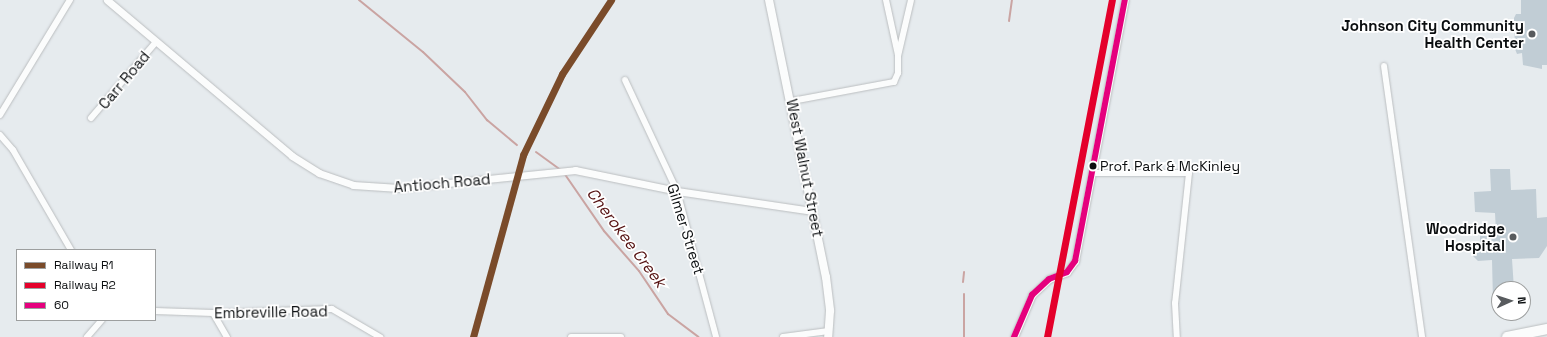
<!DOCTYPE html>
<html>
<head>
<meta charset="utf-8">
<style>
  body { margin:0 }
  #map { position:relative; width:1547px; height:337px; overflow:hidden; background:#e6ebee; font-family:"Space Grotesk",sans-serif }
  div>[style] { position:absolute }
  .stream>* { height:2px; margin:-1px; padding:0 1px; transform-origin:1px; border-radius:1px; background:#caa4a2 }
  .building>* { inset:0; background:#c1cdd5 }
  .roads { filter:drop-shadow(0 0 1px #bbbec0) drop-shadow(0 0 1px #bbbec0) }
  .minor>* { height:6px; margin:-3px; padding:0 3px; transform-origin:3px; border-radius:3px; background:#fbfcfc }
  .tertiary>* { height:7px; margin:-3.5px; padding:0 3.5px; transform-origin:3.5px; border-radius:3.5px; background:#fbfcfc }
  .secondary>* { height:8px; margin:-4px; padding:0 4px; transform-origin:4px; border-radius:4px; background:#fbfcfc }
  .trunk>* { height:10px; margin:-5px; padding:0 5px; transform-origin:5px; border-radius:5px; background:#fbfcfc }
  .bus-1>* { height:6px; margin:-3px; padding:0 3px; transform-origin:3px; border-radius:3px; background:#e5007d }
  .rail-1>* { height:7px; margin:-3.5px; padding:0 3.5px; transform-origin:3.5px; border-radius:3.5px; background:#7a4b2a }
  .rail-2>* { height:7px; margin:-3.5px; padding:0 3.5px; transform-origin:3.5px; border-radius:3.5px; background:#e4002b }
  .dots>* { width:11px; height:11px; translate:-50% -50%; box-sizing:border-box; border:2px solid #fff; border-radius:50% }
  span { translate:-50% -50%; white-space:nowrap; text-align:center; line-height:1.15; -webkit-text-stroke:3.5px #fff; paint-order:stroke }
  .bus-label { font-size:14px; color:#0b0e10 }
  .left { translate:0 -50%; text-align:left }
  .poi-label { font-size:15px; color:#0b0e10; font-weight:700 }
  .right { translate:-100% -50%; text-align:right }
  .street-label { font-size:15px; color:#0b0e10 }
  .water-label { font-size:16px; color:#541010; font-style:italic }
  .legend { position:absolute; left:16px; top:249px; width:140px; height:72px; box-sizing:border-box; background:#fff; border:1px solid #9d9f9f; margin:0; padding:5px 7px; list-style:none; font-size:12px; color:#0b0e10 }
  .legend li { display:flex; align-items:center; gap:8px; height:20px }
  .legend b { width:20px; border:1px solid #9d9f9f }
  .north { position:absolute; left:1491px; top:281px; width:40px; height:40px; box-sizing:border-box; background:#fff; border:1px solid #9d9f9f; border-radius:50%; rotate:87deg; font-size:11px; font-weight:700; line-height:16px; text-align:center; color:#0b0e10 }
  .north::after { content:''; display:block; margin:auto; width:14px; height:18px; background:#585b5e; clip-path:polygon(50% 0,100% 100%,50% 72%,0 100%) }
</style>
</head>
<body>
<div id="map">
  <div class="stream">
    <div style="left:359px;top:0;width:82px;rotate:39.1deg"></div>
    <div style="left:423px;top:52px;width:58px;rotate:43.6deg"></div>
    <div style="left:465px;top:92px;width:36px;rotate:52deg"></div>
    <div style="left:487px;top:120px;width:39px;rotate:40deg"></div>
    <div style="left:1009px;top:21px;width:21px;rotate:-82deg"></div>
    <div style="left:536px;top:152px;width:31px;rotate:36deg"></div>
    <div style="left:564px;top:173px;width:70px;rotate:55.4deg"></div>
    <div style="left:604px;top:231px;width:53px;rotate:48.8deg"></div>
    <div style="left:639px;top:271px;width:52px;rotate:56deg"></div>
    <div style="left:668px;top:314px;width:38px;rotate:37deg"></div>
    <div style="left:963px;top:282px;width:10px;rotate:-84deg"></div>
    <div style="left:964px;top:294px;width:43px;rotate:90deg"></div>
  </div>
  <div class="building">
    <div style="clip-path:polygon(1521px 0,1547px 0,1547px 65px,1542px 65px,1542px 69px,1523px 65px,1522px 53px,1517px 54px,1515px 49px,1514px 18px,1516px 14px,1521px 14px)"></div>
    <div style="clip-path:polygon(1490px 169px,1510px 169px,1511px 190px,1536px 189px,1537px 218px,1547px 217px,1547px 246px,1539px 258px,1512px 259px,1514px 289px,1499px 289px,1499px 301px,1493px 301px,1492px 260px,1478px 261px,1473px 256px,1472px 242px,1480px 242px,1480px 233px,1496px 232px,1495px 213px,1475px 212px,1474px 192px,1491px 191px)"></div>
  </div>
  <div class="roads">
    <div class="minor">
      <div style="left:886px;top:0;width:56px;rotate:77.7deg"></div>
      <div style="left:1384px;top:66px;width:274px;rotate:82deg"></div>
      <div style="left:625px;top:80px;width:123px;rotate:64.9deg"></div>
      <div style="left:677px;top:191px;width:151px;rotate:75deg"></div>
      <div style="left:792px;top:101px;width:104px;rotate:-10.6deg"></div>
      <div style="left:894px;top:82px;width:10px;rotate:-66deg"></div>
      <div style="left:898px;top:73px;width:17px;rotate:-90deg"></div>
      <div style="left:898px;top:56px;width:57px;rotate:-76.9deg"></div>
      <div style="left:0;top:115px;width:135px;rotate:-58.7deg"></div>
      <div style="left:91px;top:118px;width:100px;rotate:-49.5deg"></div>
      <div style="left:0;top:135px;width:20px;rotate:49deg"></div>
      <div style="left:13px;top:150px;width:116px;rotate:59.9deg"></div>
      <div style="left:1092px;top:173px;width:97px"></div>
      <div style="left:1189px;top:173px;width:131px;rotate:96.1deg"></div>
      <div style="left:1175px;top:303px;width:34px;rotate:87deg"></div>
      <div style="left:155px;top:311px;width:58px;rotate:2deg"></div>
      <div style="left:213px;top:313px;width:119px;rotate:-1.9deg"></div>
      <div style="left:332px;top:309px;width:56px;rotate:30.3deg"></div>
      <div style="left:213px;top:313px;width:28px;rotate:60deg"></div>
      <div style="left:87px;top:337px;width:23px;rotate:-49deg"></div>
      <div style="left:571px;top:337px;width:50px"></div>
      <div style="left:783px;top:337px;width:46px;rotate:-7.4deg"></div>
    </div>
    <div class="tertiary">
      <div style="left:107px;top:0;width:242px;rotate:40.1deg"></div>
      <div style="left:292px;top:156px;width:32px;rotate:32deg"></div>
      <div style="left:319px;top:173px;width:36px;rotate:19deg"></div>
      <div style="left:353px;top:185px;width:46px;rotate:3.7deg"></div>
      <div style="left:399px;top:188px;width:177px;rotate:-5.8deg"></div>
      <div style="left:575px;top:170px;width:104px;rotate:11.6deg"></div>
      <div style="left:677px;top:191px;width:136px;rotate:8.4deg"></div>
      <div style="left:1014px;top:337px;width:46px;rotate:-66.8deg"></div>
      <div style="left:1032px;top:295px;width:23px;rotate:-43deg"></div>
      <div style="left:1049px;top:279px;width:19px;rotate:-21deg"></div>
      <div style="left:1067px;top:272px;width:14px;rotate:-54deg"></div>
      <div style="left:1075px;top:261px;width:266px;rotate:-79.2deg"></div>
    </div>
    <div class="secondary">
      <div style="left:769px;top:0;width:283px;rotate:78.4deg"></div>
      <div style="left:826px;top:277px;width:34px;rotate:83deg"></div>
      <div style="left:830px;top:311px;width:26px;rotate:94deg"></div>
    </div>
    <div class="trunk">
      <div style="left:1507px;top:337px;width:41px;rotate:-11.3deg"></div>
    </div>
  </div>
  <div class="bus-1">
    <div style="left:1014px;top:337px;width:46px;rotate:-66.8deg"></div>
    <div style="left:1032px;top:295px;width:23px;rotate:-43deg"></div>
    <div style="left:1049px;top:279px;width:19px;rotate:-21deg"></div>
    <div style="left:1067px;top:272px;width:14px;rotate:-54deg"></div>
    <div style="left:1075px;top:261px;width:266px;rotate:-79.2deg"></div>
  </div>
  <div class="rail-1">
    <div style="left:473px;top:337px;width:189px;rotate:-74.6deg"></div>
    <div style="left:523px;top:155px;width:90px;rotate:-64.3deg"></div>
    <div style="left:562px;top:74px;width:89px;rotate:-56.5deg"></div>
  </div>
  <div class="rail-2">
    <div style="left:1047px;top:337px;width:343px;rotate:-79.1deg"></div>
  </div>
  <div class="dots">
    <div style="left:1532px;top:34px;background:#585b5e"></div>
    <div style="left:1093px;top:166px;background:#0b0e10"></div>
    <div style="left:1513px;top:237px;background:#585b5e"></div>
  </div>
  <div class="bus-label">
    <span class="left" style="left:1100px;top:166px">Prof. Park &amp; McKinley</span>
  </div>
  <div class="poi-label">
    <span class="right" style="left:1524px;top:34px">Johnson City Community<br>Health Center</span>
    <span class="right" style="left:1505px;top:237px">Woodridge<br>Hospital</span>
  </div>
  <div class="street-label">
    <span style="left:124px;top:80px;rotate:-50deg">Carr Road</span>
    <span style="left:805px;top:168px;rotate:79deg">West Walnut Street</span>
    <span style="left:442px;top:183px;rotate:-5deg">Antioch Road</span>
    <span style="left:686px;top:229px;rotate:73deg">Gilmer Street</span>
    <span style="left:271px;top:312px;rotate:-1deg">Embreville Road</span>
  </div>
  <div class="water-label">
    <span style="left:626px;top:238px;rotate:53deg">Cherokee Creek</span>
  </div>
  <ul class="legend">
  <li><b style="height:5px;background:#7a4b2a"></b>Railway R1</li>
  <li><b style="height:5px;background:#e4002b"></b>Railway R2</li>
  <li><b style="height:5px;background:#e5007d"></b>60</li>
  </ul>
  <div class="north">N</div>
</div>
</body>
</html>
